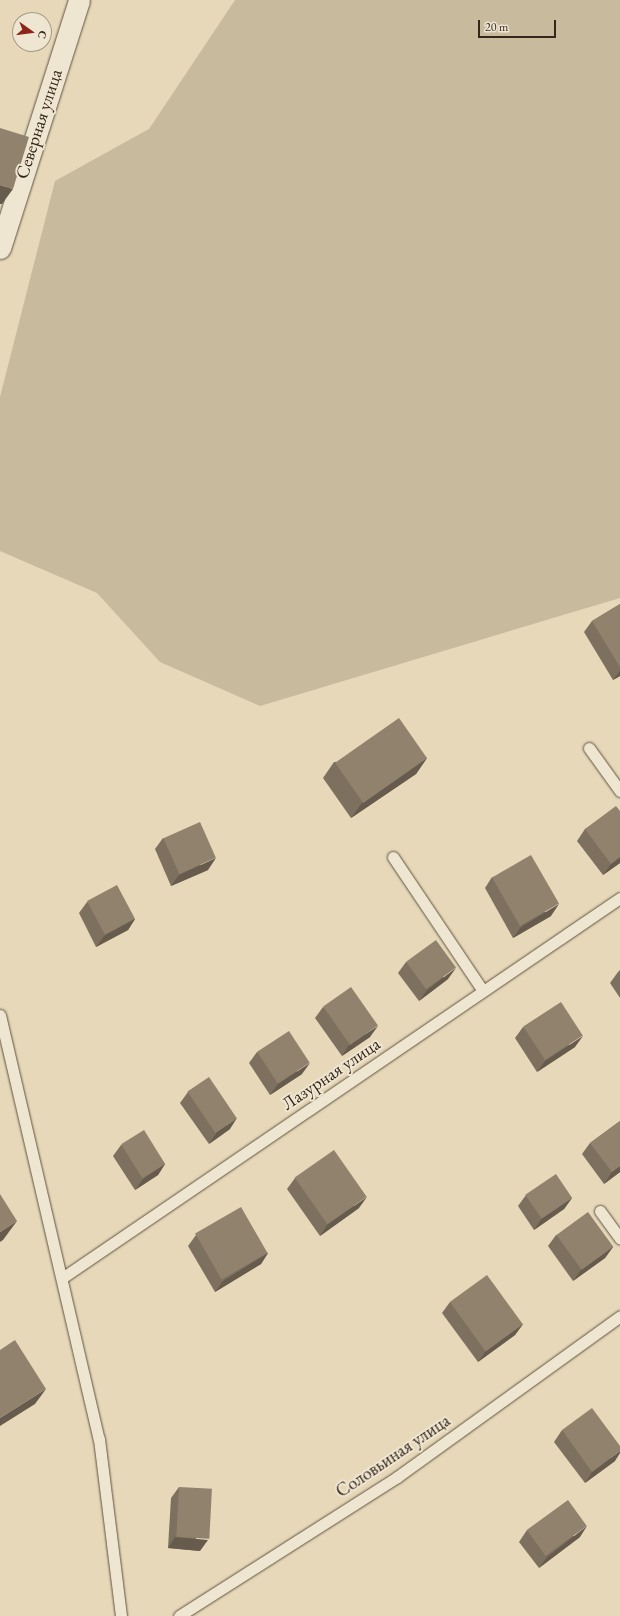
<!DOCTYPE html>
<html>
<head>
<meta charset="utf-8">
<style>
  body { margin:0 }
  #map { position:relative; width:620px; height:1616px; overflow:hidden; background:#e6d8b8; font-family:"EB Garamond",serif }
  div>[style] { position:absolute }
  .green>* { inset:0; background:#c8ba9d }
  .roads { filter:drop-shadow(0 0 1px #615242) drop-shadow(0 0 1px #615242) }
  .service>* { height:11px; margin:-5.5px; padding:0 5.5px; transform-origin:5.5px; border-radius:5.5px; background:#efe6d1 }
  .minor>* { height:21px; margin:-10.5px; padding:0 10.5px; transform-origin:10.5px; border-radius:10.5px; background:#efe6d1 }
  .wall>* { inset:0; background:#7d705e }
  .shaded-wall>* { inset:0; background:#665b4c }
  .building>* { inset:0; background:#91826d; transform-origin:0 0 }
  span { translate:-50% -50%; white-space:nowrap; text-align:center; line-height:1.15; -webkit-text-stroke:4px #efe6d1; paint-order:stroke }
  .street-label { font-size:18px; color:#35251b }
  .north { position:absolute; left:12px; top:12px; width:40px; height:40px; box-sizing:border-box; background:#efe6d1; border:1px solid #a59988; border-radius:50%; rotate:104deg; font-size:11px; font-weight:700; line-height:16px; text-align:center; color:#35251b }
  .north::after { content:''; display:block; margin:auto; width:14px; height:18px; background:#8f2418; clip-path:polygon(50% 0,100% 100%,50% 72%,0 100%) }
  .scale { position:absolute; left:478px; top:20px; width:78px; height:18px; box-sizing:border-box; border:2px solid #35251b; border-top:0; padding-left:5px; font-size:12px; line-height:14px; white-space:nowrap; color:#35251b; -webkit-text-stroke:3px #efe6d1; paint-order:stroke }
</style>
</head>
<body>
<div id="map">
  <div class="green">
    <div style="clip-path:polygon(235px 0,620px 0,620px 598px,260px 706px,160px 662px,97px 593px,0 551px,0 397px,55px 181px,149px 129px)"></div>
  </div>
  <div class="roads">
    <div class="service">
      <div style="left:589px;top:748px;width:53px;rotate:54.2deg"></div>
      <div style="left:393px;top:857px;width:161px;rotate:56.1deg"></div>
      <div style="left:0;top:1015px;width:435px;rotate:76.9deg"></div>
      <div style="left:99px;top:1439px;width:178px;rotate:82.9deg"></div>
      <div style="left:600px;top:1211px;width:34px;rotate:54deg"></div>
      <div style="left:62px;top:1278px;width:675px;rotate:-34.26deg"></div>
      <div style="left:179px;top:1616px;width:259px;rotate:-32.5deg"></div>
      <div style="left:397px;top:1477px;width:275px;rotate:-35.8deg"></div>
    </div>
    <div class="minor">
      <div style="left:0;top:248px;width:260px;rotate:-72.3deg"></div>
    </div>
  </div>
  <div class="wall">
    <div style="clip-path:polygon(620px 604px,620px 676px,613px 680px,584px 632px,592px 621px)"></div>
    <div style="clip-path:polygon(427px 758px,416px 774px,351px 818px,323px 778px,334px 762px)"></div>
    <div style="clip-path:polygon(620px 811px,620px 863px,603px 875px,577px 841px,585px 829px)"></div>
    <div style="clip-path:polygon(163px 838px,208px 870px,171px 886px,155px 849px)"></div>
    <div style="clip-path:polygon(492px 877px,551px 916px,513px 938px,485px 888px)"></div>
    <div style="clip-path:polygon(87px 902px,135px 919px,128px 930px,96px 947px,79px 913px)"></div>
    <div style="clip-path:polygon(406px 962px,448px 979px,419px 1001px,398px 973px)"></div>
    <div style="clip-path:polygon(620px 970px,620px 998px,610px 983px,618px 972px)"></div>
    <div style="clip-path:polygon(323px 1007px,370px 1037px,342px 1056px,315px 1018px)"></div>
    <div style="clip-path:polygon(523px 1027px,575px 1047px,537px 1072px,515px 1038px)"></div>
    <div style="clip-path:polygon(257px 1052px,302px 1074px,270px 1095px,249px 1063px)"></div>
    <div style="clip-path:polygon(188px 1092px,230px 1129px,209px 1144px,180px 1103px)"></div>
    <div style="clip-path:polygon(620px 1121px,620px 1172px,604px 1184px,582px 1154px,590px 1143px)"></div>
    <div style="clip-path:polygon(121px 1145px,165px 1164px,158px 1175px,135px 1190px,113px 1156px)"></div>
    <div style="clip-path:polygon(295px 1178px,359px 1208px,320px 1236px,287px 1189px)"></div>
    <div style="clip-path:polygon(526px 1195px,572px 1198px,564px 1209px,534px 1230px,518px 1206px)"></div>
    <div style="clip-path:polygon(196px 1235px,268px 1253px,261px 1264px,215px 1292px,188px 1246px)"></div>
    <div style="clip-path:polygon(556px 1235px,613px 1247px,605px 1258px,573px 1281px,548px 1246px)"></div>
    <div style="clip-path:polygon(450px 1302px,523px 1324px,515px 1335px,478px 1362px,442px 1313px)"></div>
    <div style="clip-path:polygon(562px 1430px,615px 1461px,585px 1483px,554px 1442px)"></div>
    <div style="clip-path:polygon(179px 1487px,200px 1551px,168px 1548px,171px 1498px)"></div>
    <div style="clip-path:polygon(527px 1530px,580px 1537px,539px 1568px,519px 1542px)"></div>
  </div>
  <div class="shaded-wall">
    <div style="clip-path:polygon(0 185px,13px 189px,2px 204px,0 204px)"></div>
    <div style="clip-path:polygon(620px 671px,620px 676px,613px 680px)"></div>
    <div style="clip-path:polygon(427px 758px,416px 774px,351px 818px,362px 803px)"></div>
    <div style="clip-path:polygon(620px 857px,620px 863px,603px 875px,611px 864px)"></div>
    <div style="clip-path:polygon(216px 858px,208px 870px,171px 886px,179px 875px)"></div>
    <div style="clip-path:polygon(559px 904px,551px 916px,513px 938px,521px 927px)"></div>
    <div style="clip-path:polygon(135px 919px,128px 930px,96px 947px,104px 936px)"></div>
    <div style="clip-path:polygon(456px 968px,448px 979px,419px 1001px,427px 990px)"></div>
    <div style="clip-path:polygon(378px 1026px,370px 1037px,342px 1056px,349px 1045px)"></div>
    <div style="clip-path:polygon(583px 1036px,575px 1047px,537px 1072px,545px 1061px)"></div>
    <div style="clip-path:polygon(310px 1063px,302px 1074px,270px 1095px,278px 1084px)"></div>
    <div style="clip-path:polygon(237px 1118px,230px 1129px,209px 1144px,217px 1132px)"></div>
    <div style="clip-path:polygon(165px 1164px,158px 1175px,135px 1190px,143px 1179px)"></div>
    <div style="clip-path:polygon(620px 1166px,620px 1172px,604px 1184px,612px 1172px)"></div>
    <div style="clip-path:polygon(367px 1197px,359px 1208px,320px 1236px,328px 1224px)"></div>
    <div style="clip-path:polygon(572px 1198px,564px 1209px,534px 1230px,542px 1218px)"></div>
    <div style="clip-path:polygon(17px 1221px,3px 1240px,0 1242px,0 1232px)"></div>
    <div style="clip-path:polygon(613px 1247px,605px 1258px,573px 1281px,581px 1270px)"></div>
    <div style="clip-path:polygon(268px 1253px,261px 1264px,215px 1292px,223px 1281px)"></div>
    <div style="clip-path:polygon(523px 1324px,515px 1335px,478px 1362px,486px 1351px)"></div>
    <div style="clip-path:polygon(46px 1389px,35px 1404px,0 1426px,0 1418px)"></div>
    <div style="clip-path:polygon(620px 1451px,620px 1453px,615px 1461px,585px 1483px,592px 1472px)"></div>
    <div style="clip-path:polygon(587px 1526px,580px 1537px,539px 1568px,547px 1557px)"></div>
    <div style="clip-path:polygon(175px 1537px,208px 1540px,200px 1551px,168px 1548px)"></div>
  </div>
  <div class="building">
    <div style="clip-path:polygon(0 128px,29px 137px,13px 189px,0 185px)"></div>
    <div style="clip-path:polygon(620px 604px,620px 667px,592px 621px)"></div>
    <div style="left:399px;top:718px;width:49px;height:78px;rotate:55deg"></div>
    <div style="clip-path:polygon(616px 806px,620px 811px,620px 857px,611px 864px,585px 829px)"></div>
    <div style="left:200px;top:822px;width:39px;height:40px;rotate:66deg"></div>
    <div style="left:531px;top:855px;width:56px;height:45px;rotate:60deg"></div>
    <div style="left:117px;top:885px;width:38px;height:34px;rotate:62deg"></div>
    <div style="left:436px;top:940px;width:34px;height:37px;rotate:54deg"></div>
    <div style="left:351px;top:987px;width:47px;height:34px;rotate:55deg"></div>
    <div style="left:561px;top:1002px;width:40px;height:45px;rotate:57deg"></div>
    <div style="left:289px;top:1031px;width:38px;height:38px;rotate:57deg"></div>
    <div style="left:209px;top:1077px;width:50px;height:26px;rotate:56deg"></div>
    <div style="clip-path:polygon(620px 1121px,620px 1166px,612px 1172px,590px 1143px)"></div>
    <div style="left:144px;top:1130px;width:40px;height:27px;rotate:58deg"></div>
    <div style="left:334px;top:1150px;width:57px;height:48px;rotate:55deg"></div>
    <div style="left:556px;top:1174px;width:29px;height:37px;rotate:56deg"></div>
    <div style="clip-path:polygon(0 1194px,17px 1221px,0 1232px)"></div>
    <div style="left:241px;top:1207px;width:53px;height:53px;rotate:60deg"></div>
    <div style="left:588px;top:1212px;width:43px;height:39px;rotate:54deg"></div>
    <div style="left:487px;top:1275px;width:61px;height:46px;rotate:54deg"></div>
    <div style="clip-path:polygon(15px 1340px,46px 1389px,0 1418px,0 1350px)"></div>
    <div style="clip-path:polygon(592px 1408px,620px 1446px,620px 1451px,592px 1472px,562px 1430px)"></div>
    <div style="left:179px;top:1487px;width:33px;height:50px;rotate:3deg"></div>
    <div style="left:568px;top:1500px;width:32px;height:51px;rotate:54deg"></div>
  </div>
  <div class="street-label">
    <span style="left:39px;top:124px;rotate:-72deg">Северная улица</span>
    <span style="left:331px;top:1074px;rotate:-34deg">Лазурная улица</span>
    <span style="left:393px;top:1456px;rotate:-34deg">Соловьиная улица</span>
  </div>
  <div class="north">С</div>
  <div class="scale">20 m</div>
</div>
</body>
</html>
